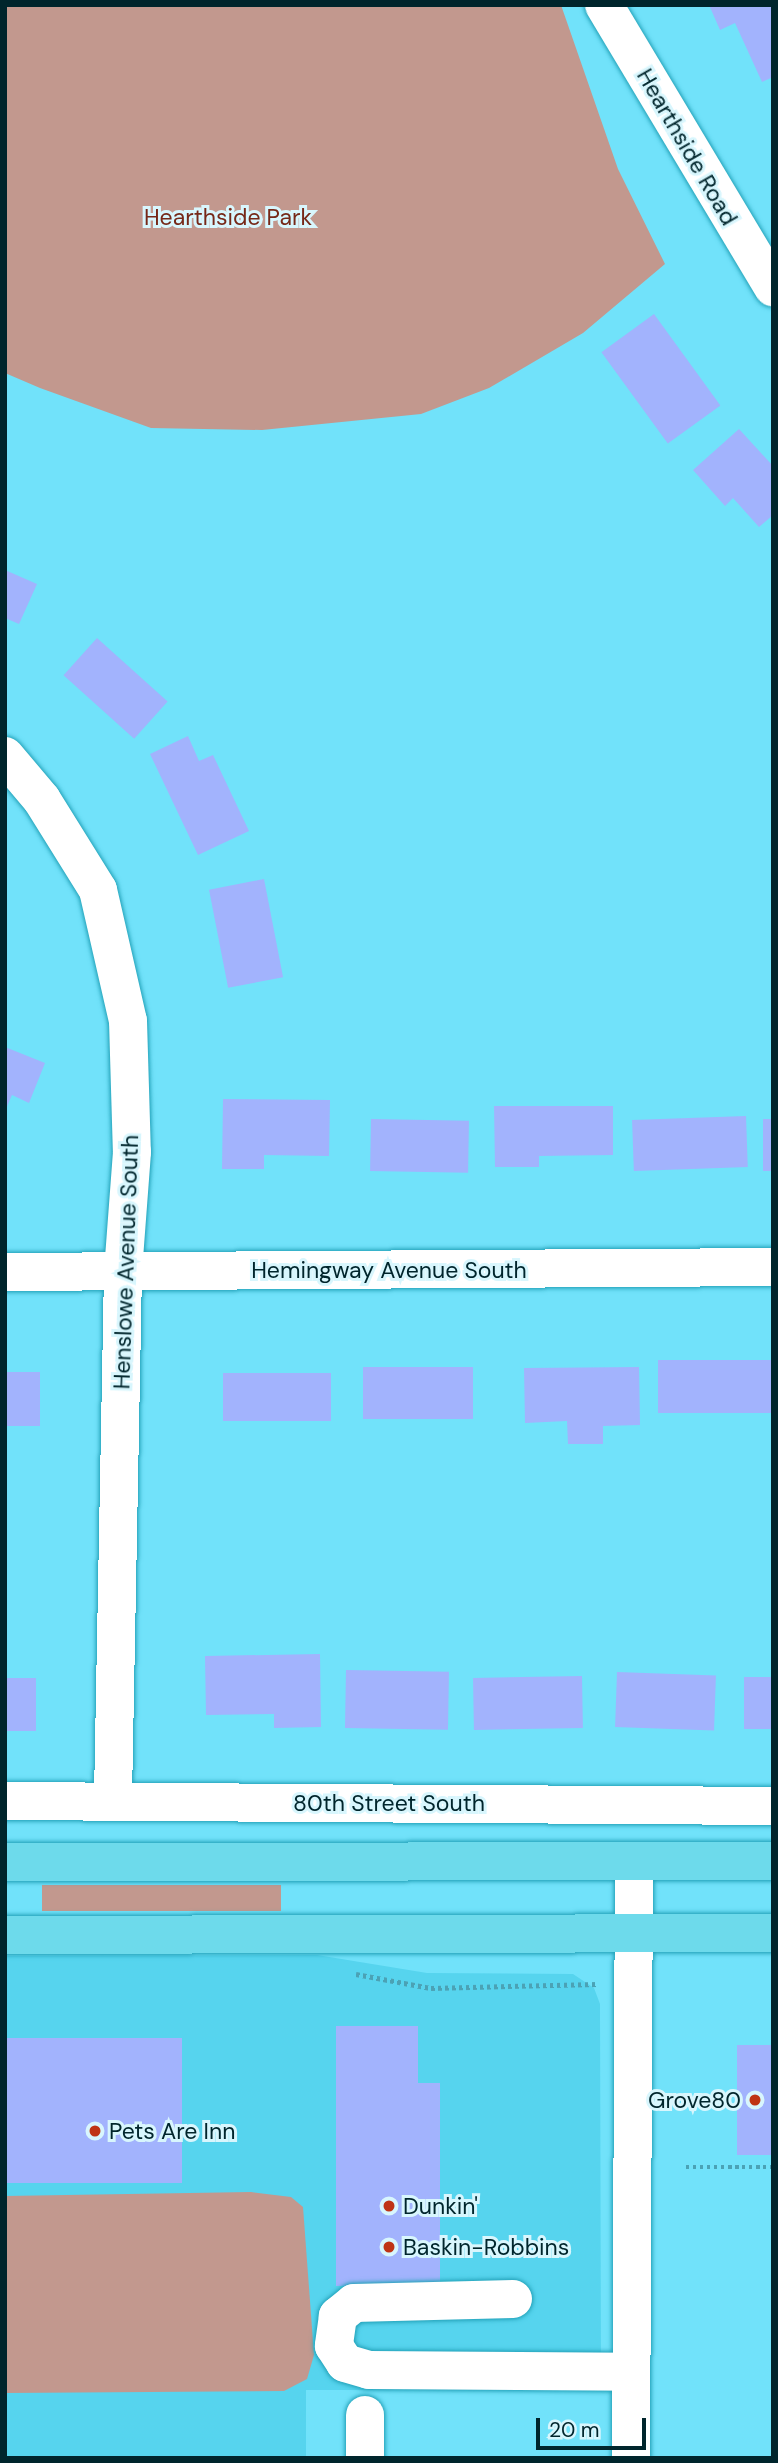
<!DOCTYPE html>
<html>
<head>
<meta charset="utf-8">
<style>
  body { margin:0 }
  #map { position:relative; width:778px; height:2463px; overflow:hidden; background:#71e2fa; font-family:"DM Sans",sans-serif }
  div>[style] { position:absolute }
  .built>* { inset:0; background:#56d4ee }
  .green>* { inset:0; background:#c2988e; transform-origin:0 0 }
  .building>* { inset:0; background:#a2b3fd; transform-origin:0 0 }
  .path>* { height:4.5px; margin-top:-2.25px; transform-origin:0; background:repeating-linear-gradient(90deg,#4ba2b5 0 3.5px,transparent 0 7px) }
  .roads { filter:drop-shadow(0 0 2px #23a2b9) drop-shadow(0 0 2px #23a2b9) }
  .minor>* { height:38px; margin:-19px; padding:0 19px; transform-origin:19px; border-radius:19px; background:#fff }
  .major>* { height:38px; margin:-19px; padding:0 19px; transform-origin:19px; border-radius:19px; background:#6ddaeb }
  .dots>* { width:19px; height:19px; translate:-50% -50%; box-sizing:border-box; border:4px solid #d8f6fd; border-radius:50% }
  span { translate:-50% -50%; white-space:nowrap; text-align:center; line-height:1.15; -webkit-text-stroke:6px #d8f6fd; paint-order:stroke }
  .street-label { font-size:23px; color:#00252c }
  .park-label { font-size:23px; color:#762818 }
  .poi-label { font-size:23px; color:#00252c }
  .right { translate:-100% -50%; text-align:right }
  .left { translate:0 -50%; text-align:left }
  .frame { position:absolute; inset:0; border:7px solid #00252c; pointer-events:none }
  .scale { position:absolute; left:536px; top:2418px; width:110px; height:32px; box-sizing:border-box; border:4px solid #00252c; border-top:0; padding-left:9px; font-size:21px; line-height:24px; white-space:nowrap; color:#00252c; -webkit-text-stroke:5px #d8f6fd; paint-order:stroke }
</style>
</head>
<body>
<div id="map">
  <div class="built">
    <div style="clip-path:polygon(317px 1955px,427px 1973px,573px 1974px,594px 1988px,600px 2004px,601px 2390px,306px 2390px,306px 2458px,5px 2458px,5px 1956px)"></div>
  </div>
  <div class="green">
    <div style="clip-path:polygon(5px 5px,561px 5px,618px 169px,665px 264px,583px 333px,489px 388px,421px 414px,262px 430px,151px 428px,40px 388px,5px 373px)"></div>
    <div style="left:281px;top:1885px;width:26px;height:239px;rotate:90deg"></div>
    <div style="clip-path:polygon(251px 2192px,291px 2197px,303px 2207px,314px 2355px,307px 2379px,284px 2391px,5px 2393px,5px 2196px)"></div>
  </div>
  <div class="building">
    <div style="clip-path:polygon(709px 5px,773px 5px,773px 77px,762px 82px,735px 23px,720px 30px)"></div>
    <div style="left:654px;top:314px;width:113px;height:65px;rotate:54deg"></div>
    <div style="clip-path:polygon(739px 429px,773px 466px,773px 515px,759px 527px,733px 498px,725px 506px,693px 470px)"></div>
    <div style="clip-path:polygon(5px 570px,37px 584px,19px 624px,5px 618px)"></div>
    <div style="left:97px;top:638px;width:95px;height:50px;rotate:42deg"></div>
    <div style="clip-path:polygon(188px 736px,199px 761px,213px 755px,249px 831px,198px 855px,150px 754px)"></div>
    <div style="left:264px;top:879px;width:100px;height:56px;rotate:79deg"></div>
    <div style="clip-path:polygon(5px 1047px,45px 1063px,29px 1103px,12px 1095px,5px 1111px)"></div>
    <div style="clip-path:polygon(223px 1099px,330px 1100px,329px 1156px,264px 1155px,264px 1169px,222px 1169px)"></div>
    <div style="clip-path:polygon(494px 1106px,613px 1106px,613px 1155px,539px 1156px,539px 1167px,495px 1167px)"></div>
    <div style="left:746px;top:1116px;width:51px;height:114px;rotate:88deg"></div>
    <div style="left:371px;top:1119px;width:98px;height:52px;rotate:1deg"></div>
    <div style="left:763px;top:1119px;width:10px;height:52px"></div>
    <div style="left:773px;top:1360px;width:53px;height:115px;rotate:90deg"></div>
    <div style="left:473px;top:1367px;width:52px;height:110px;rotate:90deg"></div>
    <div style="clip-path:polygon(639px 1367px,640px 1425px,603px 1426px,603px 1444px,568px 1444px,567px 1421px,525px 1423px,524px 1368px)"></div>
    <div style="left:5px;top:1372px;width:35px;height:54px"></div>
    <div style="left:223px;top:1373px;width:108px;height:48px"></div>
    <div style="clip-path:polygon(320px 1654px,321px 1727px,274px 1728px,274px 1714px,206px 1715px,205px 1656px)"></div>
    <div style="left:346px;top:1670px;width:103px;height:58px;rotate:1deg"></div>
    <div style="left:617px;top:1672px;width:99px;height:55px;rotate:2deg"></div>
    <div style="left:582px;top:1676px;width:52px;height:109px;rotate:89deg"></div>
    <div style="left:744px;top:1677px;width:29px;height:52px"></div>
    <div style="left:5px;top:1678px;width:31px;height:53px"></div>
    <div style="clip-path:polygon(336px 2026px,418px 2026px,418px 2083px,440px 2083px,440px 2285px,336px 2286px)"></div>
    <div style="left:182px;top:2038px;width:145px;height:177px;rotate:90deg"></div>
    <div style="left:737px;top:2045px;width:36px;height:110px"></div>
  </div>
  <div class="path">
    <div style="left:356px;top:1974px;width:76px;rotate:10.6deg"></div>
    <div style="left:431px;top:1988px;width:167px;rotate:-1.4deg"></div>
    <div style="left:686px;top:2167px;width:87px"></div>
  </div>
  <div class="roads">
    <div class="minor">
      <div style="left:604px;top:5px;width:329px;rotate:59.1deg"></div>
      <div style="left:5px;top:756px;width:57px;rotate:49.9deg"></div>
      <div style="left:42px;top:800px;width:106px;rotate:58.1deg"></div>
      <div style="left:98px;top:890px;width:134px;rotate:77.1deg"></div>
      <div style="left:128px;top:1021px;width:131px;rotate:88.3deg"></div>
      <div style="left:132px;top:1152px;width:120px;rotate:94.3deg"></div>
      <div style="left:123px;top:1272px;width:528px;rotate:91.09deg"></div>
      <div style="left:5px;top:1272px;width:768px;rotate:-0.37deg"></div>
      <div style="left:5px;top:1801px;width:768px;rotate:0.37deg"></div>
      <div style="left:513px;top:2299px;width:159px;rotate:178.6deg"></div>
      <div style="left:354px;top:2303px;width:21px;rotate:141deg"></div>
      <div style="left:338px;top:2316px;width:30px;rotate:98deg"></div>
      <div style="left:334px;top:2346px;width:20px;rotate:57deg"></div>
      <div style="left:345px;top:2363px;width:25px;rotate:16deg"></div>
      <div style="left:369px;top:2370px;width:262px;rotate:0.4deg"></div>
      <div style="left:365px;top:2415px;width:43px;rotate:90deg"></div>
      <div style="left:631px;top:2458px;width:596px;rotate:-89.71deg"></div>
    </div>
    <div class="major">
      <div style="left:5px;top:1862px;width:768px;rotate:-0.07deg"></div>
      <div style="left:5px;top:1935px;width:768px;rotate:-0.15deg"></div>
    </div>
  </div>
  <div class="dots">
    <div style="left:755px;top:2100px;background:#bf3415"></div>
    <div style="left:95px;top:2131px;background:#bf3415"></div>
    <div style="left:389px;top:2206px;background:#bf3415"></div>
    <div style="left:389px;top:2247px;background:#bf3415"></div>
  </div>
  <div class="street-label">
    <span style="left:687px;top:147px;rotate:60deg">Hearthside Road</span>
    <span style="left:126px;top:1262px;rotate:-88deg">Henslowe Avenue South</span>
    <span style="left:389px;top:1270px">Hemingway Avenue South</span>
    <span style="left:389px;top:1803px">80th Street South</span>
  </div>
  <div class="park-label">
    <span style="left:228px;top:217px">Hearthside Park</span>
  </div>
  <div class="poi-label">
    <span class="right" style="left:741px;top:2100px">Grove80</span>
    <span class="left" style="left:109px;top:2131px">Pets Are Inn</span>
    <span class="left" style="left:403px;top:2206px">Dunkin'</span>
    <span class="left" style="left:403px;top:2247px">Baskin-Robbins</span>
  </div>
  <div class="frame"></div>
  <div class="scale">20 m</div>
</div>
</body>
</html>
